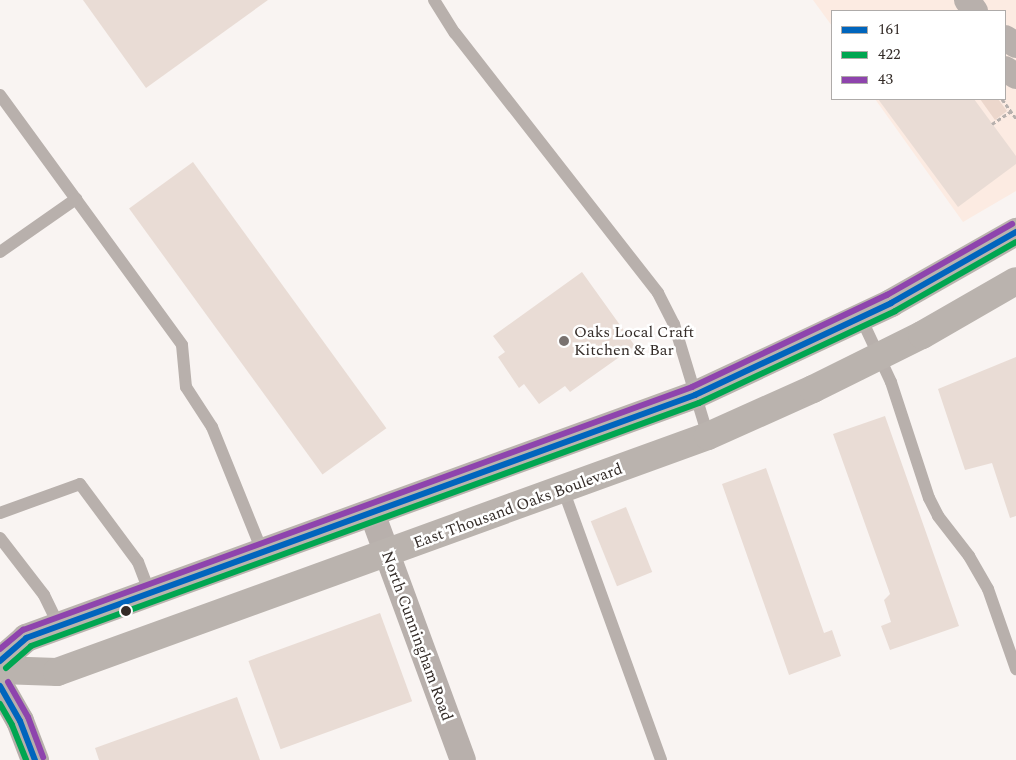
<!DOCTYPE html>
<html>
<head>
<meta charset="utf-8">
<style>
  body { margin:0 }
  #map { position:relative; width:1016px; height:760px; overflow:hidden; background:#f9f4f2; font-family:Spectral,serif }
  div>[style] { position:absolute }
  .built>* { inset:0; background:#fcebe2 }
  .green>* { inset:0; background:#ecd7cc }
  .building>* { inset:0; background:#e9dcd5; transform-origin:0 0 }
  .path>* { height:3px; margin-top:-1.5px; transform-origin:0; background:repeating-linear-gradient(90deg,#b6b0ad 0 4px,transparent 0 6.5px) }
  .lane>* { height:12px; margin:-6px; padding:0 6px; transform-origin:6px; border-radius:6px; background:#b8b0ac }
  .street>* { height:26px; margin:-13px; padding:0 13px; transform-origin:13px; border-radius:13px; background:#b8b0ac }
  .secondary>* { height:28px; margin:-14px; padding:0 14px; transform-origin:14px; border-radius:14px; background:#b7afab }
  .primary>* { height:28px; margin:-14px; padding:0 14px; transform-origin:14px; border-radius:14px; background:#bab3ae }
  .bus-1>* { height:6px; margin:-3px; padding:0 3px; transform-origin:3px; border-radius:3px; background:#0065bd }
  .bus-2>* { height:6px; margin:-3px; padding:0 3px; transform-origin:3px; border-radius:3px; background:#00a651 }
  .bus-3>* { height:6px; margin:-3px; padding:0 3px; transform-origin:3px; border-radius:3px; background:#8e44ad }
  .dots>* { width:14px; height:14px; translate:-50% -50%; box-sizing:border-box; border:2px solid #fff; border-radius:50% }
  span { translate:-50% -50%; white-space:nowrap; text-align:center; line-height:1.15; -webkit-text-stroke:5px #fff; paint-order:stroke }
  .poi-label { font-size:16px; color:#342c28 }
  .left { translate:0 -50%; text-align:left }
  .street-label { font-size:16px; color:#342c28 }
  .legend { position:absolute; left:831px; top:10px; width:175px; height:90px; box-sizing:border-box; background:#fff; border:1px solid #aeaba9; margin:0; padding:6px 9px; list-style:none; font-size:15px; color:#342c28 }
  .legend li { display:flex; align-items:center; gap:10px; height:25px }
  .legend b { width:25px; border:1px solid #aeaba9 }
</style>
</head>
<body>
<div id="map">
  <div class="built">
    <div style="clip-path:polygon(813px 0,1016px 0,1016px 191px,963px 222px,875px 99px,1005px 99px,1005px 11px,832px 11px,832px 26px)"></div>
  </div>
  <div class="green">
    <div style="clip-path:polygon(980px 99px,998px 99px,1007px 111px,995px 120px)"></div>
  </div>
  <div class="building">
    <div style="clip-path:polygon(83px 0,268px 0,146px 88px)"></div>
    <div style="clip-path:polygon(878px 99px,974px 99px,1016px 156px,1016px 164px,958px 207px)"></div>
    <div style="left:193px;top:162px;width:329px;height:79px;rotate:54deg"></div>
    <div style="clip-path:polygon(582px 272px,635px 346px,570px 392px,565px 386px,539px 404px,524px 384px,519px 388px,498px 357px,505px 352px,493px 336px)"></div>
    <div style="clip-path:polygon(1016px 357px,1016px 516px,1010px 518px,992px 463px,965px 470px,938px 389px)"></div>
    <div style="clip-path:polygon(885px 416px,959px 626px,890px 650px,881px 626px,891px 622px,884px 600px,890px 594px,833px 434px)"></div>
    <div style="clip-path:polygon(766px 468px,824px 633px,832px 630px,841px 656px,789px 675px,722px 484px)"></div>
    <div style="left:626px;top:507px;width:70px;height:38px;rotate:68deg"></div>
    <div style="left:380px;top:613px;width:94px;height:140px;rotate:70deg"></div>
    <div style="clip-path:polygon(237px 697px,260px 760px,99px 760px,95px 748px)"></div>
  </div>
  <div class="path">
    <div style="left:1002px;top:99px;width:24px;rotate:54deg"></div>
    <div style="left:992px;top:124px;width:23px;rotate:-34deg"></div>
  </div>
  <div class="lane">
    <div style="left:434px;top:0;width:39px;rotate:58deg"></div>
    <div style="left:455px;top:33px;width:330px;rotate:52deg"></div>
    <div style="left:658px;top:293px;width:35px;rotate:63deg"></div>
    <div style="left:674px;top:324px;width:117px;rotate:73.1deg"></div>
    <div style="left:0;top:95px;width:309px;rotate:53.9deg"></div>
    <div style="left:182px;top:345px;width:42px;rotate:84.6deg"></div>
    <div style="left:186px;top:387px;width:48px;rotate:57deg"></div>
    <div style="left:212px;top:427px;width:136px;rotate:68deg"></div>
    <div style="left:0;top:252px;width:93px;rotate:-34.9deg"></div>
    <div style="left:861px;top:318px;width:71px;rotate:64.9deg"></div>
    <div style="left:891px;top:382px;width:122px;rotate:71.9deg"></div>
    <div style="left:929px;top:498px;width:20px;rotate:63deg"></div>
    <div style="left:938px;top:516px;width:51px;rotate:52.2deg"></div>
    <div style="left:969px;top:556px;width:38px;rotate:60deg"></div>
    <div style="left:988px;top:589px;width:85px;rotate:70.7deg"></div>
    <div style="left:563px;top:489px;width:288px;rotate:70.1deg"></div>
    <div style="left:0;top:513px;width:85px;rotate:-19.9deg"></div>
    <div style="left:80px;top:484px;width:97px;rotate:53.4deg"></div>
    <div style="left:138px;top:562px;width:33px;rotate:69deg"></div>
    <div style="left:0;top:538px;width:72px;rotate:52.3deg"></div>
    <div style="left:44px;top:595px;width:34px;rotate:64deg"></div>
  </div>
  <div class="street">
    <div style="left:967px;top:0;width:14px;rotate:54deg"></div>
    <div style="left:1005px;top:38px;width:13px;rotate:32deg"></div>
    <div style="left:1005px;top:69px;width:13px;rotate:32deg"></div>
    <div style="left:372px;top:513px;width:263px;rotate:69.8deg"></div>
  </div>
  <div class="secondary">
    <div style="left:0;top:686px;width:40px;rotate:60.3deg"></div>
    <div style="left:20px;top:721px;width:42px;rotate:69deg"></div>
  </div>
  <div class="primary">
    <div style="left:0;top:661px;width:35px;rotate:-41deg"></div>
    <div style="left:26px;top:638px;width:712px;rotate:-19.96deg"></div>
    <div style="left:695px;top:395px;width:217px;rotate:-25.1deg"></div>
    <div style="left:891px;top:303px;width:144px;rotate:-29.6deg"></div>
    <div style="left:0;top:670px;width:57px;rotate:2deg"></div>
    <div style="left:57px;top:672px;width:692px;rotate:-19.93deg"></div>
    <div style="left:708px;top:436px;width:115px;rotate:-24.1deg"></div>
    <div style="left:813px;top:389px;width:122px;rotate:-26.4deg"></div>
    <div style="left:922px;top:335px;width:108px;rotate:-29.9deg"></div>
  </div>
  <div class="bus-1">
    <div style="left:0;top:661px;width:35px;rotate:-41deg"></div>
    <div style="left:26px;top:638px;width:712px;rotate:-19.96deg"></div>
    <div style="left:695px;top:395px;width:217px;rotate:-25.1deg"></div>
    <div style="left:891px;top:303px;width:144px;rotate:-29.6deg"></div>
    <div style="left:0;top:686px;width:40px;rotate:60.3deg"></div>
    <div style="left:20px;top:721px;width:42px;rotate:69deg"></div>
  </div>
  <div class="bus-2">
    <div style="left:6px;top:668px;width:33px;rotate:-41deg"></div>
    <div style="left:31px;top:646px;width:711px;rotate:-19.99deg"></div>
    <div style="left:699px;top:403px;width:217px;rotate:-25.1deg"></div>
    <div style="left:895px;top:311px;width:139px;rotate:-29.7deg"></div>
    <div style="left:0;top:704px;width:24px;rotate:60deg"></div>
    <div style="left:12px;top:725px;width:38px;rotate:68deg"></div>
  </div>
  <div class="bus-3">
    <div style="left:0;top:649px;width:30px;rotate:-40deg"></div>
    <div style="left:23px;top:630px;width:712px;rotate:-19.96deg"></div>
    <div style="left:692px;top:387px;width:216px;rotate:-25.3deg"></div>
    <div style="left:887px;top:295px;width:144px;rotate:-29.6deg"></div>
    <div style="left:8px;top:682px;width:40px;rotate:60.3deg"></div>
    <div style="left:28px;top:717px;width:43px;rotate:69.4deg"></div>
  </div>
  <div class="dots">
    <div style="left:564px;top:341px;background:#79726f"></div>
    <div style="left:126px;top:611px;background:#342c28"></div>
  </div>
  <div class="poi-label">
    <span class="left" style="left:574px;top:341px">Oaks Local Craft<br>Kitchen &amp; Bar</span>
  </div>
  <div class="street-label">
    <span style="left:518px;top:506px;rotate:-20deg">East Thousand Oaks Boulevard</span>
    <span style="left:417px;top:636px;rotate:70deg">North Cunningham Road</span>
  </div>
  <ul class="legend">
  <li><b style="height:6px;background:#0065bd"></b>161</li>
  <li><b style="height:6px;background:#00a651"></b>422</li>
  <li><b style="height:6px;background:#8e44ad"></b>43</li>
  </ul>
</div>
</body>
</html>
